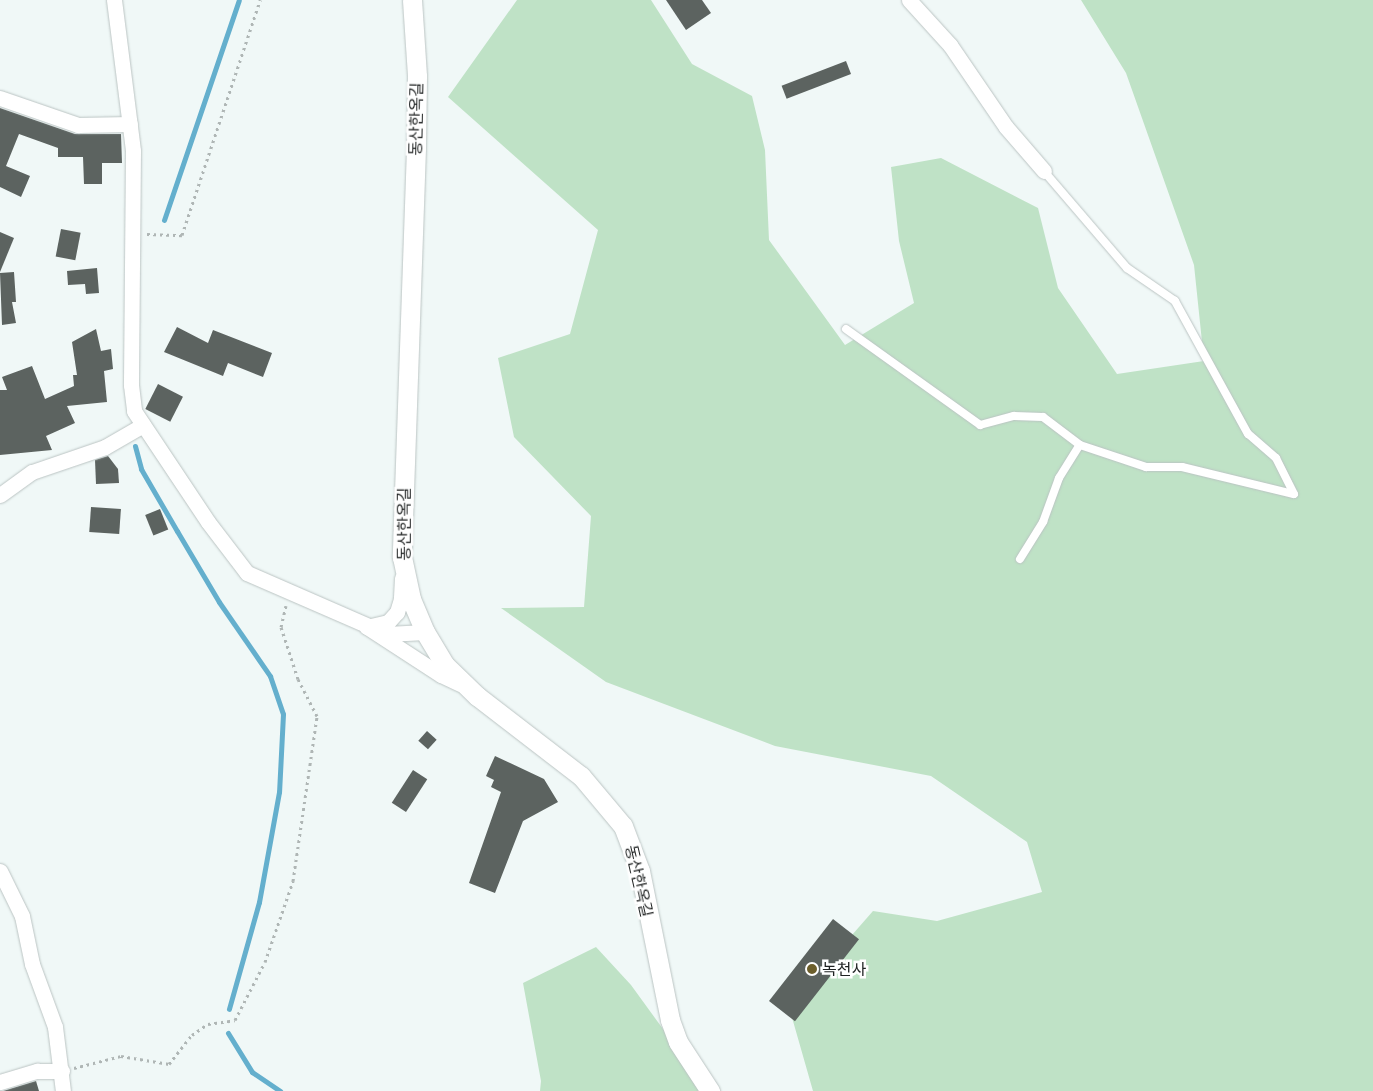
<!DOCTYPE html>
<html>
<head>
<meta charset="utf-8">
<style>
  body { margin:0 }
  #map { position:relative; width:1373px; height:1091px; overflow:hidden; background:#f0f8f7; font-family:Inter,"Noto Sans KR",sans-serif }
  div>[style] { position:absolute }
  .green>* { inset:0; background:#bfe2c6 }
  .stream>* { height:5px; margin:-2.5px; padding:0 2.5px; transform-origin:2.5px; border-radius:2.5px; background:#64afcd }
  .building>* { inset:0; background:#5c6360; transform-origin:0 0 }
  .path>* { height:3px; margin-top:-1.5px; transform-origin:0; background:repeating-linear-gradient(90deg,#afb6b5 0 2.5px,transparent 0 6.5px) }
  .roads { filter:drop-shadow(0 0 1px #bbc4c3) drop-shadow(0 0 1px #bbc4c3) }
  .service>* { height:8px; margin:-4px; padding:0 4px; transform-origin:4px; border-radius:4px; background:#fff }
  .minor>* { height:15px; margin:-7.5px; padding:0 7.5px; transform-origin:7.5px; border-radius:7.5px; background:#fff }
  .tertiary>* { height:19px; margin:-9.5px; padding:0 9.5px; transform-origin:9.5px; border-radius:9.5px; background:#fff }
  .dots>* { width:14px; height:14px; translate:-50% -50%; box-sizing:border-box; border:2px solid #fff; border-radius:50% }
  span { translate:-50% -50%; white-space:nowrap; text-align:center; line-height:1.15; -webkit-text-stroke:5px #fff; paint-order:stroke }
  .street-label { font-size:16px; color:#1f2222 }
  .poi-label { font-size:16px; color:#1f2222 }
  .left { translate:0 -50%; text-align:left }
</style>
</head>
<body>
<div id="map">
  <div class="green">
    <div style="clip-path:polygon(517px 0,651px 0,692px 64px,752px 96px,765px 150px,769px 240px,845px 345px,914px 303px,899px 241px,891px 167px,941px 158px,1038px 208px,1058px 288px,1117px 374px,1204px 361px,1194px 265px,1126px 73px,1081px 0,1373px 0,1373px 1091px,813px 1091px,789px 1007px,873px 911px,937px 921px,1042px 892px,1027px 842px,931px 776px,775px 746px,606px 682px,501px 608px,584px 607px,591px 516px,514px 437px,498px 358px,570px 334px,598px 230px,448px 97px)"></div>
    <div style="clip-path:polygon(596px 947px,631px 985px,708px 1091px,540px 1091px,541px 1081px,523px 983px)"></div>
  </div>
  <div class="stream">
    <div style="left:164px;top:220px;width:232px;rotate:-71.2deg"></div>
    <div style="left:135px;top:446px;width:24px;rotate:75deg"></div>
    <div style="left:141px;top:469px;width:72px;rotate:59.9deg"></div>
    <div style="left:177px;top:531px;width:82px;rotate:59.4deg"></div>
    <div style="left:219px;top:602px;width:90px;rotate:55.4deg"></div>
    <div style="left:270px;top:676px;width:40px;rotate:71.1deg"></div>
    <div style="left:283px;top:714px;width:78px;rotate:92.9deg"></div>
    <div style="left:279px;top:792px;width:112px;rotate:100.3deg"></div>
    <div style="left:259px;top:902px;width:111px;rotate:105.7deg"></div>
    <div style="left:228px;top:1033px;width:46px;rotate:58.4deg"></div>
    <div style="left:252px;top:1072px;width:34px;rotate:34deg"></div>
  </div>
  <div class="building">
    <div style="clip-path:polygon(666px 0,702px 0,711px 13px,686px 30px)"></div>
    <div style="left:846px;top:61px;width:14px;height:69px;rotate:69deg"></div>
    <div style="clip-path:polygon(0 108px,75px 134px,121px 134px,122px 163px,102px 163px,102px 184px,84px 184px,83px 157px,58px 157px,58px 148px,19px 134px,6px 166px,30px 176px,21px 197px,0 187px)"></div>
    <div style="left:61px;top:229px;width:20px;height:28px;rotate:11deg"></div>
    <div style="clip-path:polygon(0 232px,14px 238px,0 272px)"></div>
    <div style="clip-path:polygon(97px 268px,99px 293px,86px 294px,85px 284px,68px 285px,67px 271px)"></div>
    <div style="clip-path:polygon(14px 272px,16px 302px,12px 302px,16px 323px,2px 325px,0 273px)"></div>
    <div style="clip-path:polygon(177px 327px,208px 343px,213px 330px,272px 353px,263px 377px,228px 363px,223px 376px,164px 352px)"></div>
    <div style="clip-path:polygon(96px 329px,101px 351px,111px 349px,113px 369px,104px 371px,107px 402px,67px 406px,75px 423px,46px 436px,52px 450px,0 455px,0 390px,7px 390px,2px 377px,32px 366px,45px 399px,74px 386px,73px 375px,77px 375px,72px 342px)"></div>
    <div style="left:158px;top:384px;width:28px;height:28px;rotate:27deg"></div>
    <div style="clip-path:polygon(108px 456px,118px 469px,119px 483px,96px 484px,95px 460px)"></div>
    <div style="left:91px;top:507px;width:30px;height:25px;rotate:4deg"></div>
    <div style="left:160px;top:509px;width:22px;height:16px;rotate:68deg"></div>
    <div style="left:427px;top:731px;width:13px;height:13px;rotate:42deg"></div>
    <div style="clip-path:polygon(495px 756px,544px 779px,558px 802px,523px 821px,495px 893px,469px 883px,501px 792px,491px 787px,494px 780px,486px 776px)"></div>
    <div style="left:413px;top:770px;width:17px;height:39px;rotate:33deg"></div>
    <div style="left:833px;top:919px;width:33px;height:104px;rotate:38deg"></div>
    <div style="clip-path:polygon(36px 1081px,39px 1091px,3px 1091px)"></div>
  </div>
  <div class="path">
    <div style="left:147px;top:234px;width:35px;rotate:2deg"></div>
    <div style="left:182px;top:235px;width:248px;rotate:-71.6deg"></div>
    <div style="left:74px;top:1068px;width:49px;rotate:-14.3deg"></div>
    <div style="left:121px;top:1056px;width:49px;rotate:9.5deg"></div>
    <div style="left:169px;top:1064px;width:37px;rotate:-52deg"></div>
    <div style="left:192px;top:1035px;width:19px;rotate:-35deg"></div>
    <div style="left:208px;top:1024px;width:27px;rotate:-8deg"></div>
    <div style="left:235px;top:1020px;width:65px;rotate:-62.7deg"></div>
    <div style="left:265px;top:962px;width:86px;rotate:-70.9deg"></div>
    <div style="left:293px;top:881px;width:167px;rotate:-81.7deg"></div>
    <div style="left:317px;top:716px;width:42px;rotate:-117.2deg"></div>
    <div style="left:298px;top:679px;width:55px;rotate:-108.1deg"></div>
    <div style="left:281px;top:627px;width:22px;rotate:-77deg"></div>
  </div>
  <div class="roads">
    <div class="service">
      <div style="left:846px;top:329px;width:165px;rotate:35.6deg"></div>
      <div style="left:980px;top:425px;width:35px;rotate:-15deg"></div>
      <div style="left:1014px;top:416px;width:29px;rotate:2deg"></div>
      <div style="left:1043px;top:417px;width:46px;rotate:37.1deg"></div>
      <div style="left:1080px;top:445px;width:70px;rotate:18.4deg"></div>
      <div style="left:1146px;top:467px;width:36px"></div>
      <div style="left:1182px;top:467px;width:115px;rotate:13.6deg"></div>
      <div style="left:1294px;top:494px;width:40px;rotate:-116.6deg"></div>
      <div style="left:1276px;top:458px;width:37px;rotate:-139deg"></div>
      <div style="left:1248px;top:434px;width:152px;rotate:-118.8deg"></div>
      <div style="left:1175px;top:301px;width:58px;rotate:-145.5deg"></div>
      <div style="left:1127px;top:268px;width:128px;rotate:-130.6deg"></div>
      <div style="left:1020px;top:559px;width:44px;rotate:-58.1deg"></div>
      <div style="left:1043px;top:522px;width:47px;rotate:-70deg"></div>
      <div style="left:1059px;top:478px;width:39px;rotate:-58deg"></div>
    </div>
    <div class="minor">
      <div style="left:114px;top:0;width:152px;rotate:82.8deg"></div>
      <div style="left:133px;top:151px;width:234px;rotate:90.5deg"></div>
      <div style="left:131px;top:385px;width:26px;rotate:83deg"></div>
      <div style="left:134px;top:411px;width:133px;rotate:56.3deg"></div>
      <div style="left:208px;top:522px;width:64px;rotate:52.6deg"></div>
      <div style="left:247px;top:573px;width:153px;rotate:23.5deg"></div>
      <div style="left:387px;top:634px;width:38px;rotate:-3deg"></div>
      <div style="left:909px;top:0;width:61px;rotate:47.7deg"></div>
      <div style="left:950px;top:45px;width:99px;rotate:55.7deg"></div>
      <div style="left:1006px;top:127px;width:58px;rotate:49.2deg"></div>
      <div style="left:0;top:98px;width:83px;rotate:19.1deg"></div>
      <div style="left:78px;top:125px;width:52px;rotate:-1.1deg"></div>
      <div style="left:0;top:495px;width:39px;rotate:-36deg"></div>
      <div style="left:32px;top:472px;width:77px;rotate:-18.9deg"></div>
      <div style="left:105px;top:447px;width:44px;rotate:-30.1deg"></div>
      <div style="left:402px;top:578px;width:21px;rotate:93deg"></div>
      <div style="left:401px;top:599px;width:14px;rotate:107deg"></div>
      <div style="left:397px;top:612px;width:13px;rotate:132deg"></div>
      <div style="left:388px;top:622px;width:22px;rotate:167deg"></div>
      <div style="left:367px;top:627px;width:88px;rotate:33deg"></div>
      <div style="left:441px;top:675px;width:21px;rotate:25deg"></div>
      <div style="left:0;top:871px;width:50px;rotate:63.9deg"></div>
      <div style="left:22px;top:916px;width:49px;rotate:78.2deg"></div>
      <div style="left:32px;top:964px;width:67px;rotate:69.9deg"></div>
      <div style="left:55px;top:1027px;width:64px;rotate:82.9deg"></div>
      <div style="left:0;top:1082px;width:39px;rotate:-17deg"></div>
      <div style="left:37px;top:1071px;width:25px"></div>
    </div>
    <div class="tertiary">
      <div style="left:412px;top:0;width:76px;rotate:86.2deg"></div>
      <div style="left:417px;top:76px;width:72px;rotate:90.8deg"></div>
      <div style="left:416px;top:148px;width:409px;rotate:92deg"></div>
      <div style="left:402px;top:557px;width:43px;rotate:77.9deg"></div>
      <div style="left:411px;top:599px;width:36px;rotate:67deg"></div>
      <div style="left:425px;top:632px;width:39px;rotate:59deg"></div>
      <div style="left:445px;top:665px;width:45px;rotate:44.1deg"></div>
      <div style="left:477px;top:696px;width:131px;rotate:37.6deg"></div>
      <div style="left:581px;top:776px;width:65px;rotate:50deg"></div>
      <div style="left:623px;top:826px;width:48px;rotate:69.3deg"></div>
      <div style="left:640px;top:871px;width:152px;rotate:78.6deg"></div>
      <div style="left:670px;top:1020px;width:23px;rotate:70deg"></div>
      <div style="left:678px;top:1042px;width:59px;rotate:56.9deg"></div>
    </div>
  </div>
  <div class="dots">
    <div style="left:812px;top:969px;background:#6c5e2b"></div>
  </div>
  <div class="street-label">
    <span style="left:416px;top:119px;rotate:-89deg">동산한옥길</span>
    <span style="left:404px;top:524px;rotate:-90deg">동산한옥길</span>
    <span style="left:639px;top:881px;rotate:77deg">동산한옥길</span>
  </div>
  <div class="poi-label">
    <span class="left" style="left:822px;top:969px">녹천사</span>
  </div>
</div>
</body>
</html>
